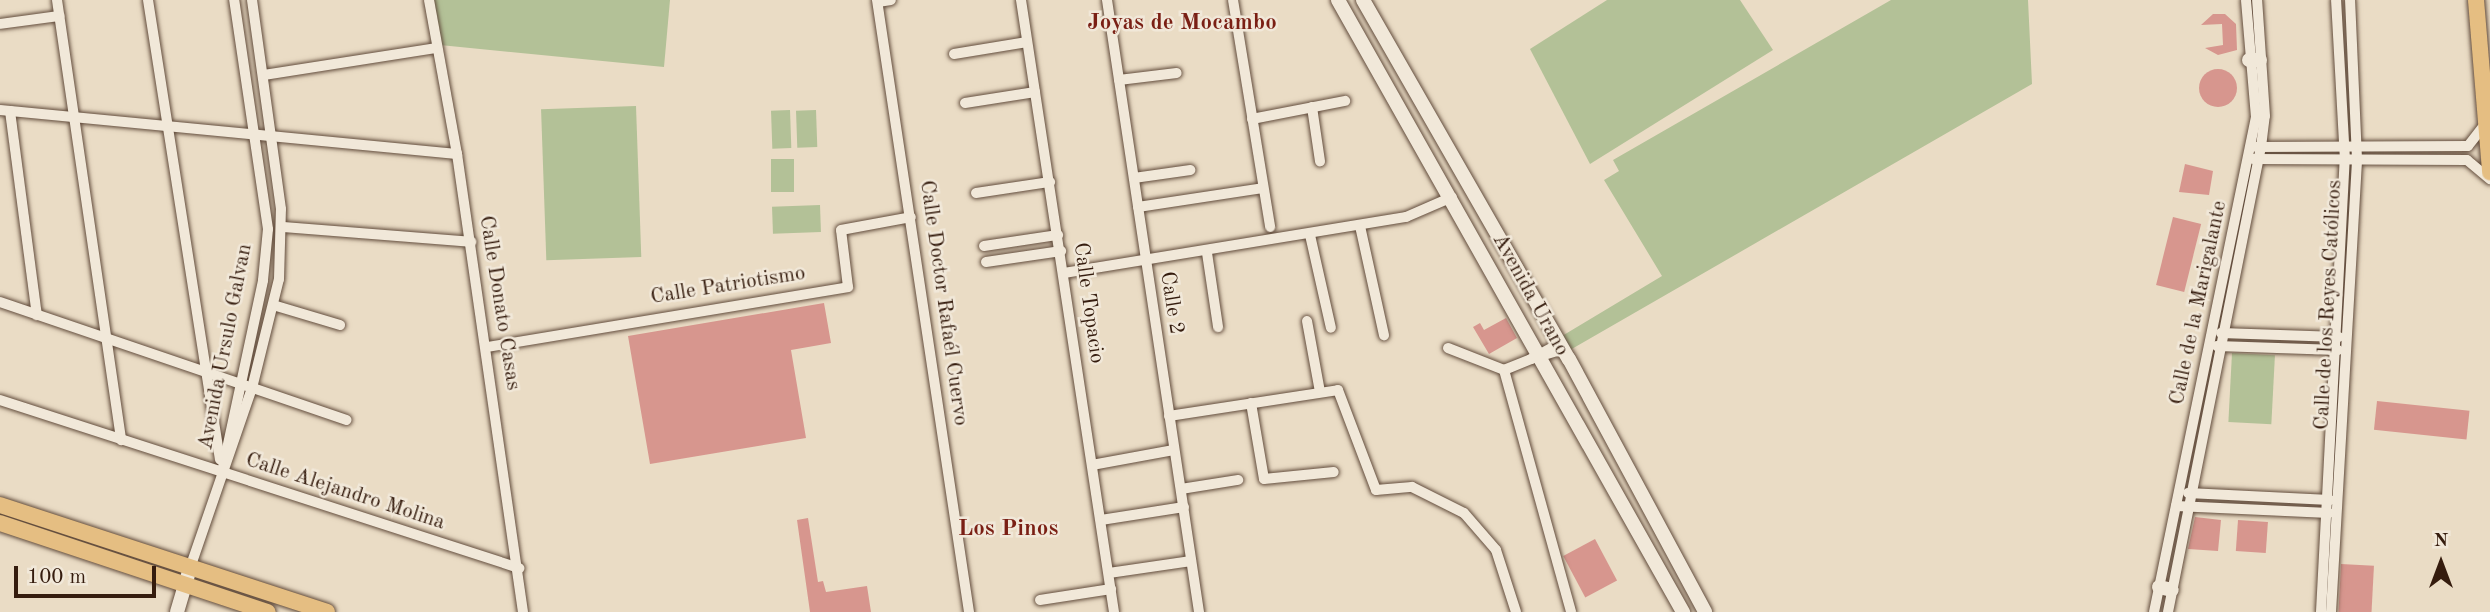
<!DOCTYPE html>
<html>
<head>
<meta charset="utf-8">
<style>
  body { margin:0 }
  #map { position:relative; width:2490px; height:612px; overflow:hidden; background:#eadcc5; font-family:"Old Standard TT",serif }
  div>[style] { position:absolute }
  .green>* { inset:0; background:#b3c197; transform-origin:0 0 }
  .building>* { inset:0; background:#d7968e; transform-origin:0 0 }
  .round { border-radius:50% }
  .roads { filter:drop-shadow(0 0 2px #624c3c) drop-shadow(0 0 2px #624c3c) }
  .street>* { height:10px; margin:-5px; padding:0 5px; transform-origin:5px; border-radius:5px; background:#f1e8d9 }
  .secondary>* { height:14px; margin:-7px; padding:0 7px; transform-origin:7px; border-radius:7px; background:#f1e8d9 }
  .primary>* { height:16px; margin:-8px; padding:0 8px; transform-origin:8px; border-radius:8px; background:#e5be82 }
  span { translate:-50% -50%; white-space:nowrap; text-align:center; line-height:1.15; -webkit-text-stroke:5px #f1e8d9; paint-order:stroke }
  .street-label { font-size:21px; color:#351c0e }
  .neighbourhood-label { font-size:23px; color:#7a1f14; font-weight:700 }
  .north { position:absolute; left:2406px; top:528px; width:70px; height:70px; -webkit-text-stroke:5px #f1e8d9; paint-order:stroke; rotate:0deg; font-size:19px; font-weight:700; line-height:28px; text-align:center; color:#351c0e }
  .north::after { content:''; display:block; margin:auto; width:24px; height:32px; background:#351c0e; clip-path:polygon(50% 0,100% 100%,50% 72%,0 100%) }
  .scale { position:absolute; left:14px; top:566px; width:142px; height:32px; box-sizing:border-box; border:4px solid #351c0e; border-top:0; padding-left:9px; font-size:21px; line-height:24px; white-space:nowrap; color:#351c0e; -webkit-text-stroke:5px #f1e8d9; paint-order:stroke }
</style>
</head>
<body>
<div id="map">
  <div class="green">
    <div style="clip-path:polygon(434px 0,670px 0,664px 67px,440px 45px)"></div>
    <div style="clip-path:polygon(1607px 0,1740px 0,1773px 50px,1590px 164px,1530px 49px)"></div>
    <div style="clip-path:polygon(1891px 0,2028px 0,2032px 84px,1570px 350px,1562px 336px,1662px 276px,1604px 180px,1619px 171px,1613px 160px)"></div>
    <div style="left:636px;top:106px;width:151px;height:95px;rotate:88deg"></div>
    <div style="left:790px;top:110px;width:38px;height:19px;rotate:88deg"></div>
    <div style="left:816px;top:110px;width:37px;height:20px;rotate:88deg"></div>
    <div style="left:771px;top:159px;width:23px;height:33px"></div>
    <div style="left:820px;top:205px;width:27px;height:48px;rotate:88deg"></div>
    <div style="left:2232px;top:353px;width:43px;height:69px;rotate:3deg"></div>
  </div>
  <div class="building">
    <div style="clip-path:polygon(2213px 14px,2225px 14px,2236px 24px,2237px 50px,2218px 55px,2205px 48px,2223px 45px,2222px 24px,2201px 25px)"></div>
    <div class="round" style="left:2199px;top:69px;width:38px;height:38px"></div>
    <div style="clip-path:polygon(2185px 164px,2213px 171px,2209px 195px,2179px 192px)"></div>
    <div style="left:2173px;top:217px;width:29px;height:70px;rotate:14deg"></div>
    <div style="clip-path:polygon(824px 303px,831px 343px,791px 350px,806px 438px,650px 464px,628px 336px)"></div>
    <div style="clip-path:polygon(1506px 318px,1517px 338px,1489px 354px,1473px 327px,1480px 323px,1484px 330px)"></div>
    <div style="left:2377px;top:401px;width:93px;height:29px;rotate:6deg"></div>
    <div style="clip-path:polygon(2195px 517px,2221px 520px,2218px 551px,2188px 549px)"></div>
    <div style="clip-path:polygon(808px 518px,818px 582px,823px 581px,826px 592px,867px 586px,871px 612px,810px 612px,797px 520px)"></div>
    <div style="left:2238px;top:520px;width:30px;height:31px;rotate:4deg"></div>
    <div style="left:1595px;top:539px;width:47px;height:36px;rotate:62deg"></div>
    <div style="left:2341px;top:564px;width:33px;height:48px;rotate:3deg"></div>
  </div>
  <div class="roads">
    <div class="street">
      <div style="left:57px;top:0;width:445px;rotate:81.7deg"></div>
      <div style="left:148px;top:0;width:465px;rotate:81.1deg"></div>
      <div style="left:429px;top:0;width:157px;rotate:79.7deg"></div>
      <div style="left:457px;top:154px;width:463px;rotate:81.8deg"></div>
      <div style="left:877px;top:0;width:619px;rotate:81.45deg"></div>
      <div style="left:1021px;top:0;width:619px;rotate:81.36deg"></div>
      <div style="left:1107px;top:0;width:619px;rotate:81.45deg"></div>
      <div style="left:1233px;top:0;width:230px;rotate:80.7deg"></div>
      <div style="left:878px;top:2px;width:13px;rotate:-9deg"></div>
      <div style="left:0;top:24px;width:60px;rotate:-7.7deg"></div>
      <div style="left:954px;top:54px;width:74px;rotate:-9.3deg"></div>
      <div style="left:264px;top:75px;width:175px;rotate:-8.9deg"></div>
      <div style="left:1119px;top:80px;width:58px;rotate:-6.9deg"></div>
      <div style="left:965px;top:103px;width:71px;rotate:-8.9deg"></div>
      <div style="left:1312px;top:107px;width:55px;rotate:81.6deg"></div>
      <div style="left:0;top:110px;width:459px;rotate:5.5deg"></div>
      <div style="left:10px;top:111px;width:206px;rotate:82.5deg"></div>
      <div style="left:1252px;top:119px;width:95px;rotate:-11deg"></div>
      <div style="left:2256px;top:147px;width:212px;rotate:-0.3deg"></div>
      <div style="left:2468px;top:146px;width:28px;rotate:-52deg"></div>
      <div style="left:2253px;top:159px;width:214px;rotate:0.3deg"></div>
      <div style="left:2467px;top:160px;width:30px;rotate:40deg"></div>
      <div style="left:1134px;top:178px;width:57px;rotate:-8.1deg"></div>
      <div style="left:976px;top:193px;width:75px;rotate:-8.5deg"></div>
      <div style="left:1138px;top:207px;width:126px;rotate:-8.6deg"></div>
      <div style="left:1360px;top:226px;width:112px;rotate:77.6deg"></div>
      <div style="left:282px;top:227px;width:190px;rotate:4.5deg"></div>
      <div style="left:1310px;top:235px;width:95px;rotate:77.3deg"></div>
      <div style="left:984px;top:246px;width:75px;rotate:-8.5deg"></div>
      <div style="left:1207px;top:253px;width:75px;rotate:81.5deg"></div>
      <div style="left:986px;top:262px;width:76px;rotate:-8.3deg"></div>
      <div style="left:1064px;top:273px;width:347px;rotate:-9.3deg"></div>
      <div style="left:1406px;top:217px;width:50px;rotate:-23.5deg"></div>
      <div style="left:0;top:302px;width:366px;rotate:18.8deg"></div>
      <div style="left:273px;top:305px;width:70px;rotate:16.6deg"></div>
      <div style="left:1307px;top:321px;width:72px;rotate:79.6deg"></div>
      <div style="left:2221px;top:333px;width:118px;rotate:1.9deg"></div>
      <div style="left:1560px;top:343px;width:33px;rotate:151deg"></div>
      <div style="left:1531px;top:359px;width:34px;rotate:-17deg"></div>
      <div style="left:2217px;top:346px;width:121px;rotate:1.9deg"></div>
      <div style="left:487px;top:347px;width:366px;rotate:-9.4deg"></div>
      <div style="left:848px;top:287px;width:57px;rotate:-97deg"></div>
      <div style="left:841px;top:230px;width:71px;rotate:-10.5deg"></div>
      <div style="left:1448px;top:348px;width:60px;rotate:21.4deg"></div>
      <div style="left:1504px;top:370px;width:29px;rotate:-22deg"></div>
      <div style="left:1504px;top:370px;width:251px;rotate:74.5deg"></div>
      <div style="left:0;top:400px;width:546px;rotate:17.94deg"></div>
      <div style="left:1251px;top:403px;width:77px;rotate:80.3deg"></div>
      <div style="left:1264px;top:479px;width:70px;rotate:-5.7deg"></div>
      <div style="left:1169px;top:416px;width:171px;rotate:-8.7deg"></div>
      <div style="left:1338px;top:390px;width:107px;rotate:69.2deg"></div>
      <div style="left:1376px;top:490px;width:36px;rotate:-5deg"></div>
      <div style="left:1412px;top:487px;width:58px;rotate:26.6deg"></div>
      <div style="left:1464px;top:513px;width:49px;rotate:49.1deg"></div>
      <div style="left:1496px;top:550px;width:65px;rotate:72.1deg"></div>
      <div style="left:1092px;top:465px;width:83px;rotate:-10.4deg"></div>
      <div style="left:222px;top:472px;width:196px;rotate:-77.9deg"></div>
      <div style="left:263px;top:280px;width:51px;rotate:-84.4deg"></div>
      <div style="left:268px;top:229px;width:232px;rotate:-98.4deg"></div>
      <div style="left:1181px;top:489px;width:58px;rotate:-9deg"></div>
      <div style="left:2188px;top:493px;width:142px;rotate:2.8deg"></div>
      <div style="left:2176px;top:506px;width:153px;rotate:2.6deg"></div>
      <div style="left:1101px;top:520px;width:84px;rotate:-8.9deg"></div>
      <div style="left:190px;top:568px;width:190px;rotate:-71deg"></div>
      <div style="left:252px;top:388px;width:112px;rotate:-76.1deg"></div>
      <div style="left:279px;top:279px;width:70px;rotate:-88.4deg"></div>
      <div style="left:281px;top:209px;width:211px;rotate:-97.9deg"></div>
      <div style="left:1109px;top:573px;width:83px;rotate:-8.3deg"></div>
      <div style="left:1040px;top:600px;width:72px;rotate:-8.8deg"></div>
      <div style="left:2154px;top:612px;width:505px;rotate:-78.36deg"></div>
      <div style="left:2256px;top:117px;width:117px;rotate:-94.9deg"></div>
      <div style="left:2168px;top:612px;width:474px;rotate:-78.7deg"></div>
      <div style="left:2261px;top:147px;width:31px;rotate:-83deg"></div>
      <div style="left:2265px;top:116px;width:116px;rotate:-93.9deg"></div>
      <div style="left:2321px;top:612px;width:453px;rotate:-87deg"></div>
      <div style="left:2345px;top:160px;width:160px;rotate:-93.2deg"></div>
      <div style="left:2331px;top:612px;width:454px;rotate:-86.7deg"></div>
      <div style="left:2357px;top:159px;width:159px;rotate:-92.5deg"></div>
    </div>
    <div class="secondary">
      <div style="left:1338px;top:0;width:703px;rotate:60.59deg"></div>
      <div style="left:1363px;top:0;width:414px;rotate:60.2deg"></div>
      <div style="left:1569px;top:359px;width:287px;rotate:61.7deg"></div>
      <div style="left:2249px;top:60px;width:11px"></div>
      <div style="left:2159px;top:587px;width:13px;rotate:13deg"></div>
      <div style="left:177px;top:612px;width:46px;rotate:-73.5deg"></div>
    </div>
    <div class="primary">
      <div style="left:2476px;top:0;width:173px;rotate:85.3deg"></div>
      <div style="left:0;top:505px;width:344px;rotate:18.1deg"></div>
      <div style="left:0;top:523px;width:282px;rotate:18.4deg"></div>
    </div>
  </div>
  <div class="street-label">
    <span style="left:728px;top:286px;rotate:-9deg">Calle Patriotismo</span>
    <span style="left:1530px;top:295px;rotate:61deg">Avenida Urano</span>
    <span style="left:499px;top:303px;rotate:81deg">Calle Donato Casas</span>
    <span style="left:943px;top:303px;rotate:82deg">Calle Doctor Rafaél Cuervo</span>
    <span style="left:1088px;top:303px;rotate:82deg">Calle Topacio</span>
    <span style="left:1171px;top:303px;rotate:81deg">Calle 2</span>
    <span style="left:2199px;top:303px;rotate:-78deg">Calle de la Marigalante</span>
    <span style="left:2329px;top:305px;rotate:-87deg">Calle de los Reyes Católicos</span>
    <span style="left:226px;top:347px;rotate:-79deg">Avenida Ursulo Galvan</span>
    <span style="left:345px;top:492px;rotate:18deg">Calle Alejandro Molina</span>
  </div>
  <div class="neighbourhood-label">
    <span style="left:1182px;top:23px">Joyas de Mocambo</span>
    <span style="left:1008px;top:529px">Los Pinos</span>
  </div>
  <div class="north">N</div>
  <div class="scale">100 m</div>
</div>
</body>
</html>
